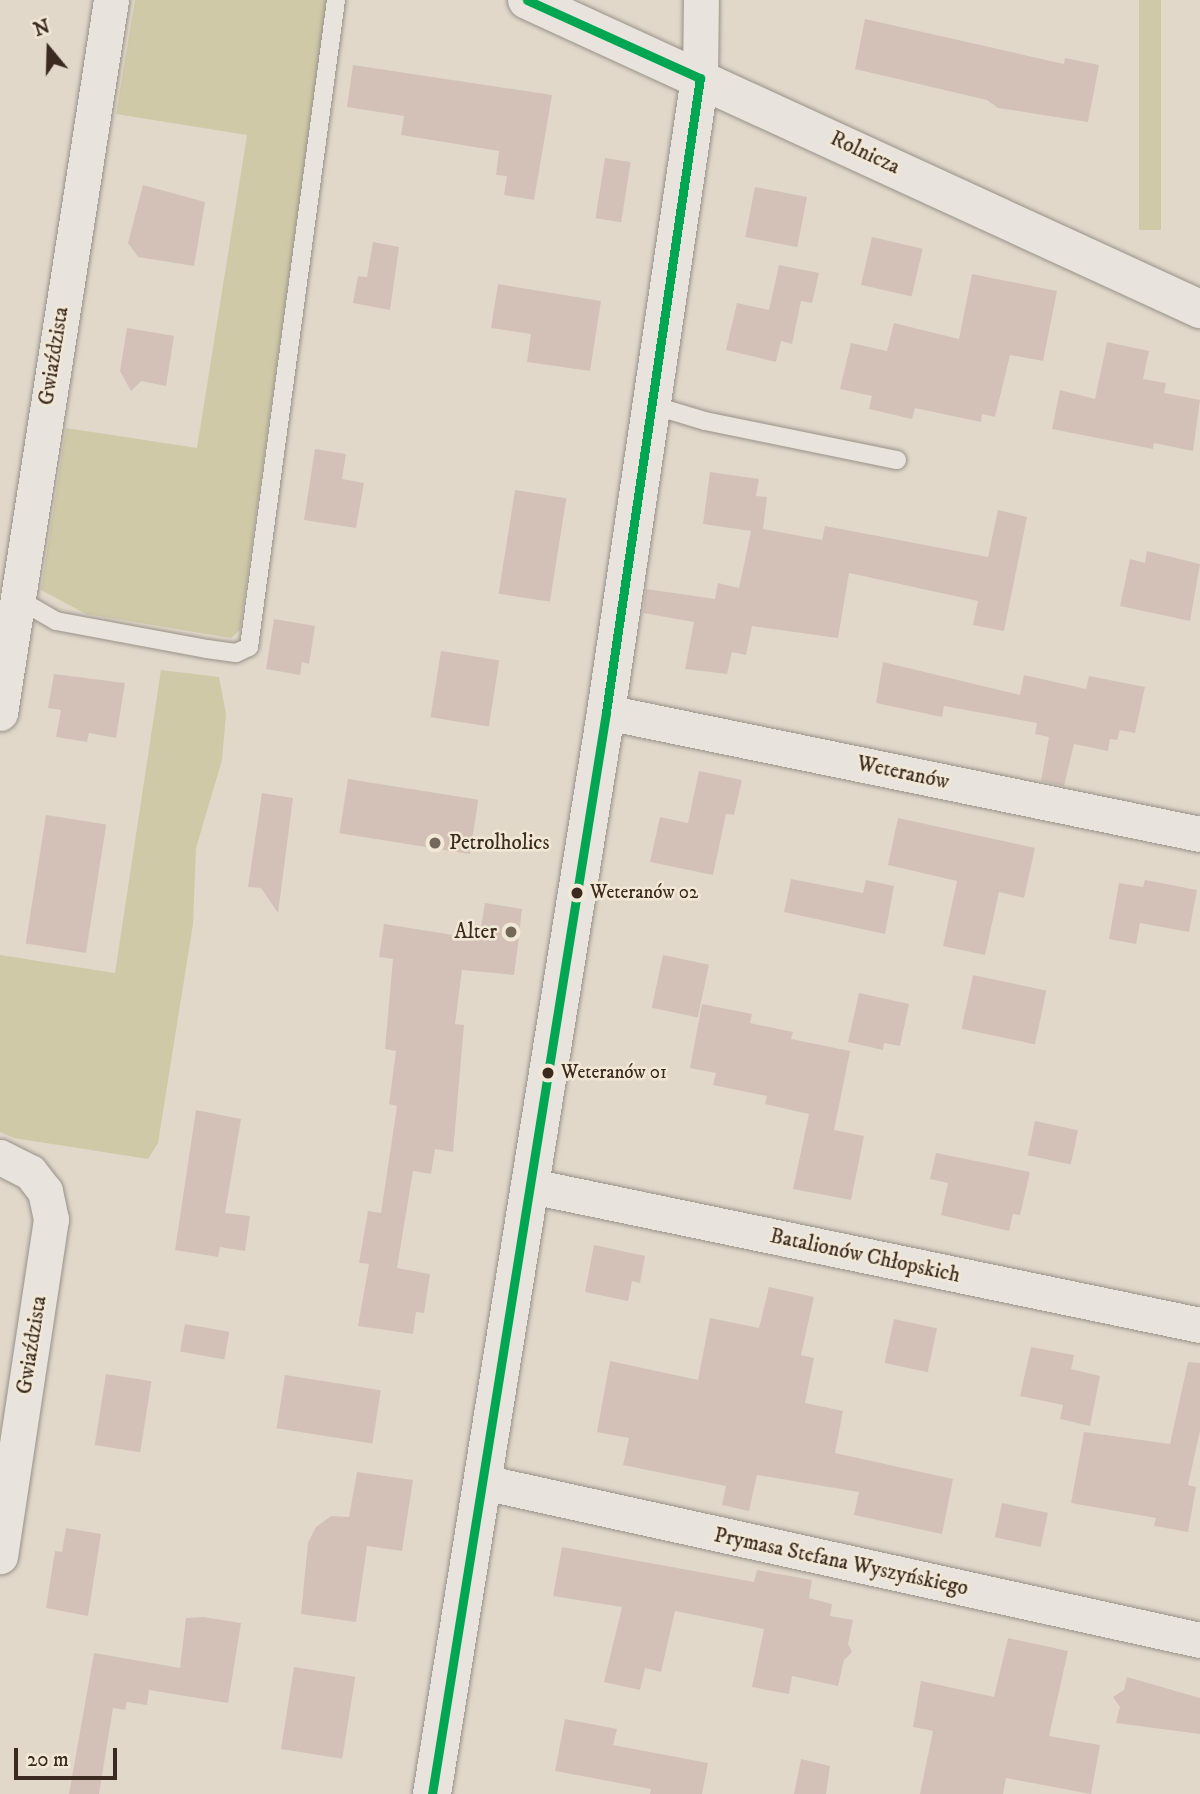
<!DOCTYPE html>
<html>
<head>
<meta charset="utf-8">
<style>
  body { margin:0 }
  #map { position:relative; width:1200px; height:1794px; overflow:hidden; background:#e1d8ca; font-family:"IM FELL DW Pica",serif }
  div>[style] { position:absolute }
  .green>* { inset:0; background:#cfc9a8; transform-origin:0 0 }
  .building>* { inset:0; background:#d3c1b8; transform-origin:0 0 }
  .roads { filter:drop-shadow(0 0 2px #989188) drop-shadow(0 0 2px #989188) }
  .lane>* { height:18px; margin:-9px; padding:0 9px; transform-origin:9px; border-radius:9px; background:#e8e3dc }
  .street>* { height:35px; margin:-17.5px; padding:0 17.5px; transform-origin:17.5px; border-radius:17.5px; background:#e8e3dc }
  .secondary>* { height:38px; margin:-19px; padding:0 19px; transform-origin:19px; border-radius:19px; background:#e8e3dc }
  .bus-1>* { height:9px; margin:-4.5px; padding:0 4.5px; transform-origin:4.5px; border-radius:4.5px; background:#00a651 }
  .dots>* { width:19px; height:19px; translate:-50% -50%; box-sizing:border-box; border:4px solid #f2e8d6; border-radius:50% }
  span { translate:-50% -50%; white-space:nowrap; text-align:center; line-height:1.15; -webkit-text-stroke:5px #f2e8d6; paint-order:stroke }
  .bus-label { font-size:19px; color:#3a2a20 }
  .left { translate:0 -50%; text-align:left }
  .street-label { font-size:21px; color:#3a2a20 }
  .poi-label { font-size:21px; color:#3a2a20 }
  .right { translate:-100% -50%; text-align:right }
  .north { position:absolute; left:14px; top:14px; width:70px; height:70px; -webkit-text-stroke:5px #f2e8d6; paint-order:stroke; rotate:341deg; font-size:19px; font-weight:700; line-height:28px; text-align:center; color:#3a2a20 }
  .north::after { content:''; display:block; margin:auto; width:24px; height:32px; background:#3a2a20; clip-path:polygon(50% 0,100% 100%,50% 72%,0 100%) }
  .scale { position:absolute; left:14px; top:1748px; width:103px; height:32px; box-sizing:border-box; border:4px solid #3a2a20; border-top:0; padding-left:9px; font-size:21px; line-height:24px; white-space:nowrap; color:#3a2a20; -webkit-text-stroke:5px #f2e8d6; paint-order:stroke }
</style>
</head>
<body>
<div id="map">
  <div class="green">
    <div style="clip-path:polygon(135px 0,327px 0,240px 630px,231px 638px,86px 614px,41px 590px,66px 428px,197px 448px,247px 135px,116px 114px)"></div>
    <div style="left:1139px;top:0;width:22px;height:230px"></div>
    <div style="clip-path:polygon(161px 670px,219px 677px,226px 714px,222px 760px,196px 848px,193px 924px,158px 1143px,148px 1159px,14px 1138px,0 1132px,0 955px,115px 973px)"></div>
  </div>
  <div class="building">
    <div style="clip-path:polygon(865px 19px,1064px 64px,1065px 58px,1099px 65px,1088px 122px,998px 108px,987px 100px,855px 69px)"></div>
    <div style="clip-path:polygon(353px 65px,552px 95px,534px 200px,504px 195px,507px 176px,496px 175px,499px 151px,401px 135px,404px 116px,347px 107px)"></div>
    <div style="left:605px;top:158px;width:26px;height:61px;rotate:9deg"></div>
    <div style="clip-path:polygon(143px 185px,205px 202px,194px 266px,138px 257px,128px 243px)"></div>
    <div style="left:755px;top:187px;width:53px;height:51px;rotate:11deg"></div>
    <div style="left:872px;top:237px;width:52px;height:49px;rotate:13deg"></div>
    <div style="clip-path:polygon(373px 242px,399px 247px,390px 310px,353px 303px,358px 276px,367px 277px)"></div>
    <div style="clip-path:polygon(779px 265px,819px 273px,812px 303px,801px 301px,792px 344px,781px 341px,776px 362px,726px 350px,737px 303px,769px 310px)"></div>
    <div style="clip-path:polygon(972px 274px,1057px 291px,1043px 361px,1010px 355px,995px 417px,982px 414px,981px 422px,915px 408px,912px 419px,869px 409px,872px 396px,840px 389px,851px 343px,887px 351px,894px 323px,959px 339px)"></div>
    <div style="clip-path:polygon(498px 284px,601px 301px,590px 371px,527px 362px,531px 334px,491px 328px)"></div>
    <div style="clip-path:polygon(127px 328px,174px 336px,166px 386px,141px 381px,131px 391px,120px 371px)"></div>
    <div style="clip-path:polygon(1107px 342px,1149px 351px,1143px 379px,1166px 383px,1164px 393px,1200px 400px,1193px 451px,1154px 443px,1153px 449px,1052px 429px,1060px 390px,1095px 399px)"></div>
    <div style="clip-path:polygon(315px 449px,346px 454px,342px 479px,364px 483px,356px 528px,304px 520px)"></div>
    <div style="clip-path:polygon(710px 472px,759px 479px,756px 496px,767px 497px,763px 529px,822px 540px,825px 526px,988px 557px,998px 510px,1027px 517px,1004px 631px,973px 625px,978px 601px,849px 573px,838px 638px,752px 626px,746px 655px,732px 652px,727px 674px,685px 669px,694px 622px,643px 613px,646px 589px,715px 599px,718px 583px,739px 588px,751px 531px,703px 524px)"></div>
    <div style="left:515px;top:490px;width:52px;height:105px;rotate:9deg"></div>
    <div style="clip-path:polygon(1147px 551px,1200px 564px,1190px 621px,1120px 606px,1130px 559px,1145px 563px)"></div>
    <div style="clip-path:polygon(274px 619px,315px 626px,309px 664px,302px 662px,300px 675px,266px 669px)"></div>
    <div style="left:441px;top:651px;width:59px;height:67px;rotate:9deg"></div>
    <div style="clip-path:polygon(883px 662px,1020px 695px,1024px 675px,1086px 689px,1089px 676px,1145px 687px,1135px 733px,1120px 730px,1117px 740px,1110px 739px,1108px 751px,1074px 744px,1064px 786px,1041px 781px,1049px 737px,1035px 734px,1037px 723px,944px 706px,942px 717px,876px 703px)"></div>
    <div style="clip-path:polygon(54px 674px,125px 683px,116px 738px,89px 733px,87px 742px,56px 737px,61px 710px,48px 708px)"></div>
    <div style="clip-path:polygon(699px 771px,742px 780px,734px 815px,726px 814px,713px 875px,650px 862px,660px 817px,688px 823px)"></div>
    <div style="left:348px;top:779px;width:132px;height:55px;rotate:9deg"></div>
    <div style="clip-path:polygon(262px 793px,293px 798px,278px 913px,261px 888px,248px 887px)"></div>
    <div style="left:46px;top:815px;width:61px;height:130px;rotate:9deg"></div>
    <div style="clip-path:polygon(898px 818px,1035px 848px,1024px 898px,999px 892px,985px 955px,943px 946px,957px 881px,888px 865px)"></div>
    <div style="clip-path:polygon(791px 879px,863px 893px,866px 880px,894px 886px,885px 934px,784px 912px)"></div>
    <div style="clip-path:polygon(1145px 880px,1197px 890px,1189px 932px,1140px 923px,1136px 944px,1109px 939px,1119px 883px,1143px 887px)"></div>
    <div style="clip-path:polygon(485px 903px,522px 909px,518px 945px,514px 975px,462px 970px,455px 1024px,464px 1025px,453px 1152px,435px 1149px,431px 1174px,413px 1171px,397px 1268px,430px 1274px,424px 1313px,416px 1312px,413px 1334px,358px 1326px,369px 1264px,359px 1263px,368px 1211px,381px 1213px,397px 1106px,389px 1104px,396px 1051px,385px 1049px,393px 959px,379px 957px,384px 924px,479px 939px)"></div>
    <div style="left:663px;top:955px;width:47px;height:54px;rotate:12deg"></div>
    <div style="left:973px;top:975px;width:75px;height:55px;rotate:12deg"></div>
    <div style="clip-path:polygon(859px 993px,909px 1004px,900px 1046px,884px 1043px,883px 1050px,848px 1042px)"></div>
    <div style="clip-path:polygon(702px 1004px,752px 1014px,750px 1023px,793px 1032px,791px 1039px,850px 1051px,834px 1130px,864px 1136px,851px 1200px,793px 1189px,809px 1114px,765px 1104px,767px 1096px,713px 1085px,716px 1073px,690px 1068px)"></div>
    <div style="clip-path:polygon(196px 1110px,241px 1119px,225px 1213px,250px 1216px,245px 1251px,220px 1247px,218px 1257px,175px 1250px)"></div>
    <div style="left:1035px;top:1121px;width:44px;height:35px;rotate:12deg"></div>
    <div style="clip-path:polygon(936px 1153px,1030px 1172px,1020px 1215px,1013px 1214px,1009px 1231px,941px 1215px,948px 1183px,930px 1179px)"></div>
    <div style="clip-path:polygon(594px 1245px,645px 1256px,640px 1283px,632px 1281px,628px 1301px,585px 1292px)"></div>
    <div style="clip-path:polygon(769px 1287px,814px 1297px,801px 1355px,814px 1358px,805px 1403px,843px 1411px,835px 1453px,953px 1479px,942px 1534px,854px 1515px,859px 1492px,757px 1475px,749px 1511px,722px 1505px,726px 1486px,623px 1465px,629px 1438px,597px 1432px,610px 1361px,698px 1380px,710px 1318px,759px 1328px)"></div>
    <div style="left:894px;top:1319px;width:44px;height:45px;rotate:12deg"></div>
    <div style="left:185px;top:1324px;width:45px;height:28px;rotate:10deg"></div>
    <div style="clip-path:polygon(1031px 1347px,1074px 1355px,1071px 1369px,1100px 1376px,1090px 1426px,1060px 1419px,1063px 1405px,1020px 1396px)"></div>
    <div style="clip-path:polygon(1188px 1362px,1200px 1363px,1200px 1431px,1188px 1485px,1196px 1487px,1188px 1532px,1154px 1526px,1156px 1518px,1071px 1503px,1084px 1432px,1170px 1444px)"></div>
    <div style="left:106px;top:1374px;width:46px;height:72px;rotate:9deg"></div>
    <div style="left:285px;top:1375px;width:97px;height:54px;rotate:9deg"></div>
    <div style="clip-path:polygon(357px 1472px,413px 1480px,402px 1551px,367px 1546px,356px 1622px,301px 1614px,308px 1543px,316px 1527px,331px 1516px,349px 1517px)"></div>
    <div style="left:1002px;top:1503px;width:47px;height:35px;rotate:12deg"></div>
    <div style="clip-path:polygon(66px 1528px,101px 1534px,88px 1616px,46px 1608px,55px 1551px,62px 1552px)"></div>
    <div style="clip-path:polygon(562px 1547px,754px 1582px,757px 1570px,812px 1580px,809px 1598px,832px 1604px,830px 1616px,853px 1620px,848px 1644px,852px 1652px,844px 1660px,838px 1686px,792px 1676px,789px 1694px,752px 1687px,764px 1629px,675px 1611px,661px 1672px,645px 1668px,640px 1690px,604px 1682px,622px 1607px,553px 1596px)"></div>
    <div style="clip-path:polygon(203px 1617px,241px 1623px,228px 1703px,149px 1690px,147px 1705px,127px 1702px,125px 1710px,113px 1708px,99px 1794px,69px 1794px,94px 1653px,180px 1668px,186px 1618px)"></div>
    <div style="clip-path:polygon(1008px 1638px,1068px 1651px,1049px 1736px,1100px 1745px,1091px 1794px,1006px 1778px,1003px 1794px,920px 1794px,933px 1731px,913px 1727px,921px 1681px,994px 1697px)"></div>
    <div style="left:294px;top:1667px;width:62px;height:83px;rotate:9deg"></div>
    <div style="clip-path:polygon(1127px 1677px,1200px 1698px,1200px 1734px,1116px 1723px,1120px 1707px,1113px 1697px,1124px 1690px)"></div>
    <div style="clip-path:polygon(565px 1719px,617px 1729px,613px 1745px,708px 1763px,702px 1794px,650px 1794px,651px 1789px,555px 1771px)"></div>
    <div style="clip-path:polygon(801px 1759px,830px 1766px,826px 1794px,794px 1794px)"></div>
  </div>
  <div class="roads">
    <div class="lane">
      <div style="left:652px;top:405px;width:55px;rotate:16.8deg"></div>
      <div style="left:705px;top:421px;width:196px;rotate:11.5deg"></div>
      <div style="left:18px;top:599px;width:44px;rotate:30.1deg"></div>
      <div style="left:56px;top:621px;width:154px;rotate:10.5deg"></div>
      <div style="left:207px;top:649px;width:29px;rotate:8deg"></div>
      <div style="left:236px;top:653px;width:14px;rotate:-25deg"></div>
      <div style="left:249px;top:647px;width:653px;rotate:-82.34deg"></div>
    </div>
    <div class="street">
      <div style="left:700px;top:78px;width:78px;rotate:-89.3deg"></div>
      <div style="left:606px;top:712px;width:606px;rotate:11.61deg"></div>
      <div style="left:0;top:713px;width:722px;rotate:-81.15deg"></div>
      <div style="left:0;top:1157px;width:34px;rotate:27deg"></div>
      <div style="left:30px;top:1172px;width:24px;rotate:52deg"></div>
      <div style="left:45px;top:1191px;width:29px;rotate:78deg"></div>
      <div style="left:51px;top:1219px;width:341px;rotate:98.6deg"></div>
      <div style="left:531px;top:1186px;width:683px;rotate:11.74deg"></div>
      <div style="left:483px;top:1482px;width:734px;rotate:12.43deg"></div>
    </div>
    <div class="secondary">
      <div style="left:527px;top:0;width:741px;rotate:24.66deg"></div>
      <div style="left:432px;top:1794px;width:1096px;rotate:-80.86deg"></div>
      <div style="left:606px;top:712px;width:641px;rotate:-81.57deg"></div>
    </div>
  </div>
  <div class="bus-1">
    <div style="left:527px;top:0;width:190px;rotate:24.3deg"></div>
    <div style="left:432px;top:1794px;width:1096px;rotate:-80.86deg"></div>
    <div style="left:606px;top:712px;width:641px;rotate:-81.57deg"></div>
  </div>
  <div class="dots">
    <div style="left:435px;top:843px;background:#74675c"></div>
    <div style="left:577px;top:893px;background:#3a2a20"></div>
    <div style="left:511px;top:932px;background:#74675c"></div>
    <div style="left:548px;top:1073px;background:#3a2a20"></div>
  </div>
  <div class="bus-label">
    <span class="left" style="left:590px;top:893px">Weteranów 02</span>
    <span class="left" style="left:561px;top:1073px">Weteranów 01</span>
  </div>
  <div class="street-label">
    <span style="left:865px;top:153px;rotate:25deg">Rolnicza</span>
    <span style="left:54px;top:356px;rotate:-81deg">Gwiaździsta</span>
    <span style="left:903px;top:773px;rotate:12deg">Weteranów</span>
    <span style="left:865px;top:1256px;rotate:12deg">Batalionów Chłopskich</span>
    <span style="left:32px;top:1345px;rotate:-81deg">Gwiaździsta</span>
    <span style="left:841px;top:1562px;rotate:12deg">Prymasa Stefana Wyszyńskiego</span>
  </div>
  <div class="poi-label">
    <span class="left" style="left:449px;top:843px">Petrolholics</span>
    <span class="right" style="left:497px;top:932px">Alter</span>
  </div>
  <div class="north">N</div>
  <div class="scale">20 m</div>
</div>
</body>
</html>
